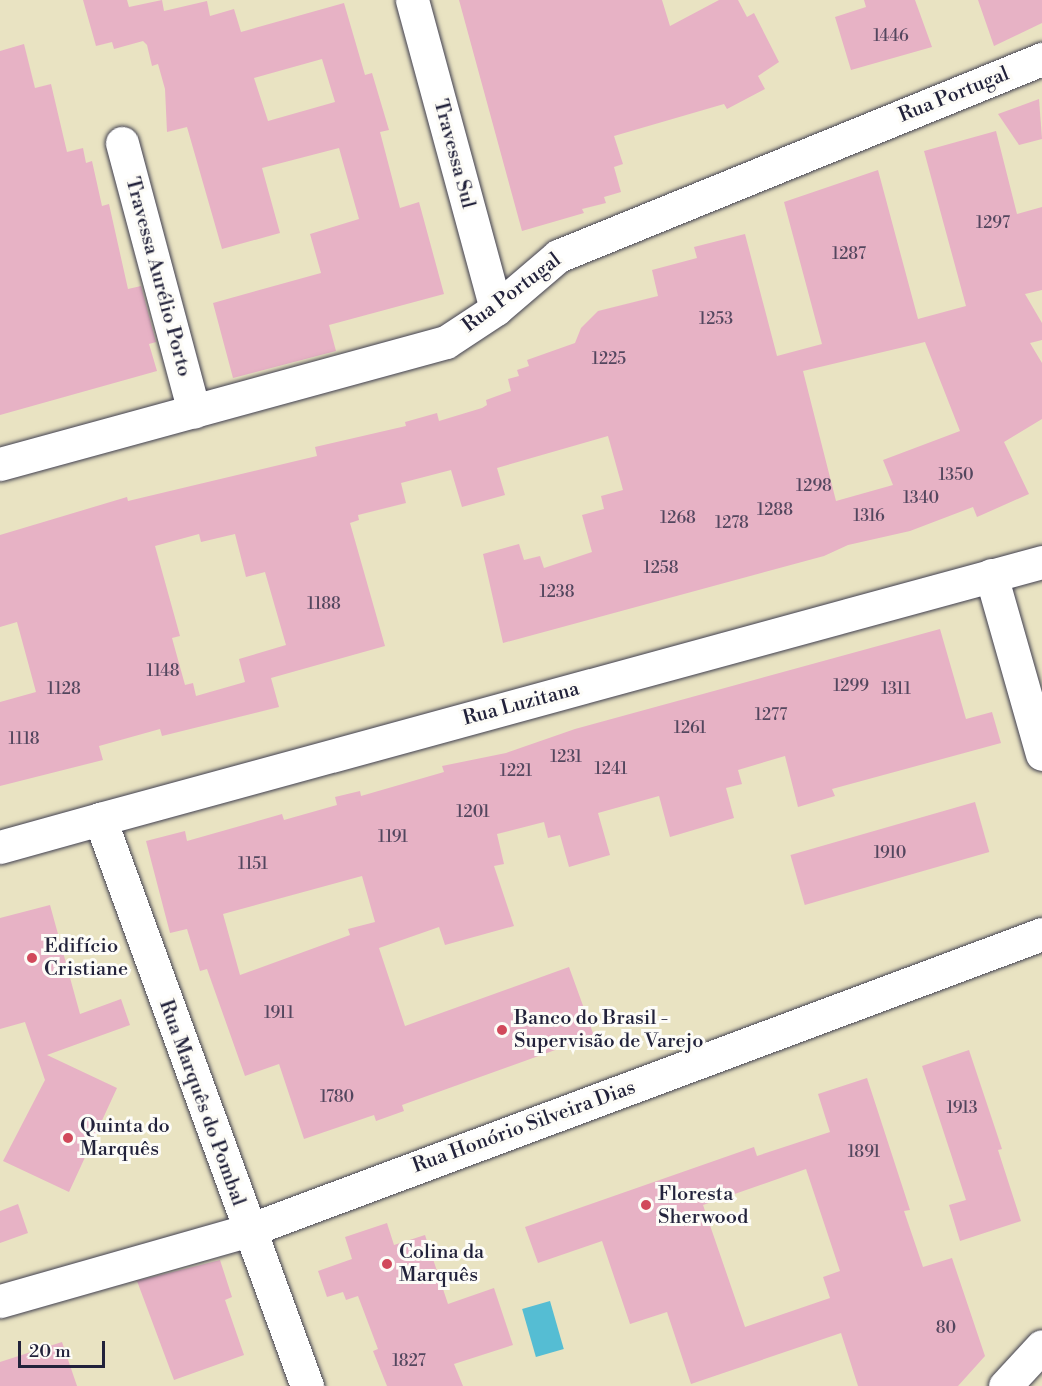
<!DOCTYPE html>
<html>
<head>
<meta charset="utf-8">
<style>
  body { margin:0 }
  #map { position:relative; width:1042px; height:1386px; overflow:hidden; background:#e9e3c2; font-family:"Libre Bodoni",serif }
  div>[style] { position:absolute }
  .water>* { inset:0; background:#55bdd3; transform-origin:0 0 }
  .building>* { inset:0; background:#e7b2c5; transform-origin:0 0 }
  .roads { filter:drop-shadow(0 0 2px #403f4f) drop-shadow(0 0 2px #403f4f) }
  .minor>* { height:33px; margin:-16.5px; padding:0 16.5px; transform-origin:16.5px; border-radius:16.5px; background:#fff }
  .tertiary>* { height:33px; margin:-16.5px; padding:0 16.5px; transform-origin:16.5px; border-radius:16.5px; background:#fff }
  .primary>* { height:33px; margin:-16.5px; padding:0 16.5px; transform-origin:16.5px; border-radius:16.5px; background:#fff }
  .dots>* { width:16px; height:16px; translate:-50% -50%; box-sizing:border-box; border:3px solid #fdfcf7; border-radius:50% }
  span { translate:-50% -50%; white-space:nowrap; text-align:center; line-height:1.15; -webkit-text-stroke:6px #fdfcf7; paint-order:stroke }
  .number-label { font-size:16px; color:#53465e }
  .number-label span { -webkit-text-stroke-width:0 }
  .street-label { font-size:20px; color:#22223b }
  .poi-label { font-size:20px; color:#22223b }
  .left { translate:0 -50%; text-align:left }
  .scale { position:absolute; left:18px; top:1341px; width:87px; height:27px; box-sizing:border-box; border:3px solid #22223b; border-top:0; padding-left:8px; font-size:18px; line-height:21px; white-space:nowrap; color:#22223b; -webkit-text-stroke:4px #fdfcf7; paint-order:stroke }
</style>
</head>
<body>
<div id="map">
  <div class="water">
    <div style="left:550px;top:1301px;width:50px;height:29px;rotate:74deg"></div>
  </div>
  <div class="building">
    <div style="clip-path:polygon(evenodd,83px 0,127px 0,129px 7px,162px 0,164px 11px,207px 1px,210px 16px,234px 9px,241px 32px,344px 3px,365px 75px,372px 73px,389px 130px,380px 132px,400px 208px,419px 202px,444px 294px,329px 325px,336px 351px,233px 378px,213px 303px,321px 273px,310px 234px,359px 219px,339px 148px,262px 168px,280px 233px,222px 249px,187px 127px,167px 132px,165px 89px,158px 64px,152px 66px,147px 45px,143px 41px,114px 49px,112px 42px,96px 46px,83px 0,322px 59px,335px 102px,268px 121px,254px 78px,322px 59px)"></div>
    <div style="clip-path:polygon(459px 0,662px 0,670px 26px,719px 0,738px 0,747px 17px,754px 13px,779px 62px,758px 76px,765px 89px,727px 109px,724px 104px,614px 136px,623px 164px,614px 167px,621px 192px,604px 197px,606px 203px,582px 209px,584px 213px,522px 231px)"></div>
    <div style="clip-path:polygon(864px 0,915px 0,932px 47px,851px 70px,835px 17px,866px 7px)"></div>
    <div style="clip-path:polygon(978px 0,1042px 0,1042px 23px,994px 46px)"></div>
    <div style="clip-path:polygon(24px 44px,35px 88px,51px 84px,67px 152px,83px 148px,86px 163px,92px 161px,102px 206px,109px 204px,128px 289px,141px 286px,156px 342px,149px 344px,157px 371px,0 415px,0 51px)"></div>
    <div style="clip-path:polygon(1039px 99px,1042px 139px,1019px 145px,998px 114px)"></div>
    <div style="clip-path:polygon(evenodd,996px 131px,1017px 214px,1042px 207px,1042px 290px,1025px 294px,1042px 323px,1042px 340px,1030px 343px,1042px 363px,1042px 419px,1004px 442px,1029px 494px,977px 517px,973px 507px,910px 531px,848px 545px,824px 556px,503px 643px,483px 554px,519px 544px,524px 560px,540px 556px,544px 568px,592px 552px,582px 515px,604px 509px,601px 496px,623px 490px,608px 436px,497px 468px,505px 495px,462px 507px,451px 470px,401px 483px,406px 503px,358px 515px,359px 520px,350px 523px,385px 646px,271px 678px,279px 707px,162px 736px,160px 729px,99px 746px,103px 760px,0 786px,0 702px,36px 692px,17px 622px,0 627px,0 535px,127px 497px,128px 501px,317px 456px,315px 447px,406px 426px,405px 422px,437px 413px,439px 421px,482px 408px,487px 405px,486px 400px,511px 391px,508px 379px,519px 376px,517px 370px,529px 366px,527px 360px,575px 343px,581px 328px,598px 311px,658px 296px,652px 270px,697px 258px,694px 247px,745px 234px,777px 356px,822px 344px,784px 202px,878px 170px,918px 319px,966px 306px,924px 151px,996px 131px,925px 342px,960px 431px,883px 460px,893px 485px,836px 501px,803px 371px,925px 342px,996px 131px,199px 534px,201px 542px,235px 534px,246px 577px,265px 572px,286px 645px,239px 659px,245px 682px,196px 696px,193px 683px,185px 685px,172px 638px,180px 636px,155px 546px,199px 534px)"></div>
    <div style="clip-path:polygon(evenodd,940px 629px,966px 719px,992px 712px,1001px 743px,832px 789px,835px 796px,798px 807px,785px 756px,738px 770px,742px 784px,726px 788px,734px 818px,670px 837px,659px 796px,598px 813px,610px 855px,569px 867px,560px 835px,548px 838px,544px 822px,497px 834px,504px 864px,494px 866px,514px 926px,445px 945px,439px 927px,379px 948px,405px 1026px,569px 967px,594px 1036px,402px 1105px,404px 1111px,376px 1121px,374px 1115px,304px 1139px,279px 1064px,245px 1076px,207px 969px,200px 971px,187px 929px,170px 933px,146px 841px,185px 831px,187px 841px,282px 814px,284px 820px,337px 805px,335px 797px,360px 791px,361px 796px,444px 772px,442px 766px,506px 753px,575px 729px,940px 629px,362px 876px,375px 922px,348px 929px,350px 935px,240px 975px,223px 914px,362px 876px)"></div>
    <div style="left:975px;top:802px;width:52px;height:192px;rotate:74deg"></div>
    <div style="clip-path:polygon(50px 905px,80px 1014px,121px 999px,130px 1025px,47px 1055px,117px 1088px,69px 1192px,3px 1161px,45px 1080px,25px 1022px,0 1029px,0 918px)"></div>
    <div style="clip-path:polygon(969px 1050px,1002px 1149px,998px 1150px,1021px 1221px,960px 1241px,949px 1205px,966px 1200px,922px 1066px)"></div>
    <div style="clip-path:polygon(evenodd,867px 1078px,910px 1210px,904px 1211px,923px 1267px,952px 1258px,985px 1356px,958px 1386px,858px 1386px,841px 1333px,691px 1384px,667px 1312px,630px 1324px,602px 1241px,538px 1263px,525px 1227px,754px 1147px,757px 1156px,830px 1132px,818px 1094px,867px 1078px,806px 1169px,840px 1271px,823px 1277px,830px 1298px,745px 1327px,703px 1205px,806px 1169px)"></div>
    <div style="clip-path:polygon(18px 1204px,28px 1233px,0 1243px,0 1211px)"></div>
    <div style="clip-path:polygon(387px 1223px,394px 1245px,425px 1235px,448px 1304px,494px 1288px,513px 1345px,454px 1364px,463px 1386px,387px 1386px,373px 1351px,378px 1349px,358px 1296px,346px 1300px,343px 1292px,327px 1297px,318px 1271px,352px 1259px,345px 1237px)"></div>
    <div style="clip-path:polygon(220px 1260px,232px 1297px,225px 1300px,244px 1355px,174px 1380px,137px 1281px)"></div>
    <div style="clip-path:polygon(62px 1342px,77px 1386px,0 1386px,0 1362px)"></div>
  </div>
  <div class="roads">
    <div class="minor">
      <div style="left:412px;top:0;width:320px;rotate:74.8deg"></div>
      <div style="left:122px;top:143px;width:278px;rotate:75deg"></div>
      <div style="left:0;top:464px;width:462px;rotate:-15.3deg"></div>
      <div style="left:446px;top:342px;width:60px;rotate:-33.4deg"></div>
      <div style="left:496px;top:309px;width:82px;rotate:-40.5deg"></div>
      <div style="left:558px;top:256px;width:523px;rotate:-22.15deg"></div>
      <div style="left:991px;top:575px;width:186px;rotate:74.1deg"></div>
      <div style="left:100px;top:819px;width:976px;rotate:-15.26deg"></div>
      <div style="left:0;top:1301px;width:259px;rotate:-15.9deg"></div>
      <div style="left:249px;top:1230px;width:846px;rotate:-20.47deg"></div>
    </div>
    <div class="tertiary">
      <div style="left:0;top:847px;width:104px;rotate:-15.6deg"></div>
      <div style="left:100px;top:819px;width:604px;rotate:69.94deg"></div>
    </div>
    <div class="primary">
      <div style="left:1005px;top:1386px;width:54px;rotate:-47.2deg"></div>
    </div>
  </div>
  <div class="dots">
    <div style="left:32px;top:958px;background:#d1495b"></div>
    <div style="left:502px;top:1030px;background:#d1495b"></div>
    <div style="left:68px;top:1138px;background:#d1495b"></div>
    <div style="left:646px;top:1205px;background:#d1495b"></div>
    <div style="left:387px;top:1264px;background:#d1495b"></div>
  </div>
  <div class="number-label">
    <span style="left:891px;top:36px">1446</span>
    <span style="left:993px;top:223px">1297</span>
    <span style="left:849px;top:254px">1287</span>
    <span style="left:716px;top:319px">1253</span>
    <span style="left:609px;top:359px">1225</span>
    <span style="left:956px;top:475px">1350</span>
    <span style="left:814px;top:486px">1298</span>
    <span style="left:921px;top:498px">1340</span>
    <span style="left:775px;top:510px">1288</span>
    <span style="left:869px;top:516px">1316</span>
    <span style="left:678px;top:518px">1268</span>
    <span style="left:732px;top:523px">1278</span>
    <span style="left:661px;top:568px">1258</span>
    <span style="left:557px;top:592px">1238</span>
    <span style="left:324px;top:604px">1188</span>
    <span style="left:163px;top:671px">1148</span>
    <span style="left:851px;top:686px">1299</span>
    <span style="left:64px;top:689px">1128</span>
    <span style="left:896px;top:689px">1311</span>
    <span style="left:771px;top:715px">1277</span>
    <span style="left:690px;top:728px">1261</span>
    <span style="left:24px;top:739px">1118</span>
    <span style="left:566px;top:757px">1231</span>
    <span style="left:611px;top:769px">1241</span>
    <span style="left:516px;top:771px">1221</span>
    <span style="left:473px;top:812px">1201</span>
    <span style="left:393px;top:837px">1191</span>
    <span style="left:890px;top:853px">1910</span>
    <span style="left:253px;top:864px">1151</span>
    <span style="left:279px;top:1013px">1911</span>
    <span style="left:337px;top:1097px">1780</span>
    <span style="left:962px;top:1108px">1913</span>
    <span style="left:864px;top:1152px">1891</span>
    <span style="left:946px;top:1328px">80</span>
    <span style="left:409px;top:1361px">1827</span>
  </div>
  <div class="street-label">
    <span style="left:954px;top:95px;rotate:-22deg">Rua Portugal</span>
    <span style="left:454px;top:154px;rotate:75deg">Travessa Sul</span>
    <span style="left:158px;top:277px;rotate:75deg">Travessa Aurélio Porto</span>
    <span style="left:512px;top:293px;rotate:-37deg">Rua Portugal</span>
    <span style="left:521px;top:704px;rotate:-15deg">Rua Luzitana</span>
    <span style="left:202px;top:1103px;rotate:70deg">Rua Marquês do Pombal</span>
    <span style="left:524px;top:1127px;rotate:-20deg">Rua Honório Silveira Dias</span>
  </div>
  <div class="poi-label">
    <span class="left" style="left:44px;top:958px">Edifício<br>Cristiane</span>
    <span class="left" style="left:514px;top:1030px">Banco do Brasil -<br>Supervisão de Varejo</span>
    <span class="left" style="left:80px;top:1138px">Quinta do<br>Marquês</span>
    <span class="left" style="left:658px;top:1206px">Floresta<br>Sherwood</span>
    <span class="left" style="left:399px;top:1264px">Colina da<br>Marquês</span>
  </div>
  <div class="scale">20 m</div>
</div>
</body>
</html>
